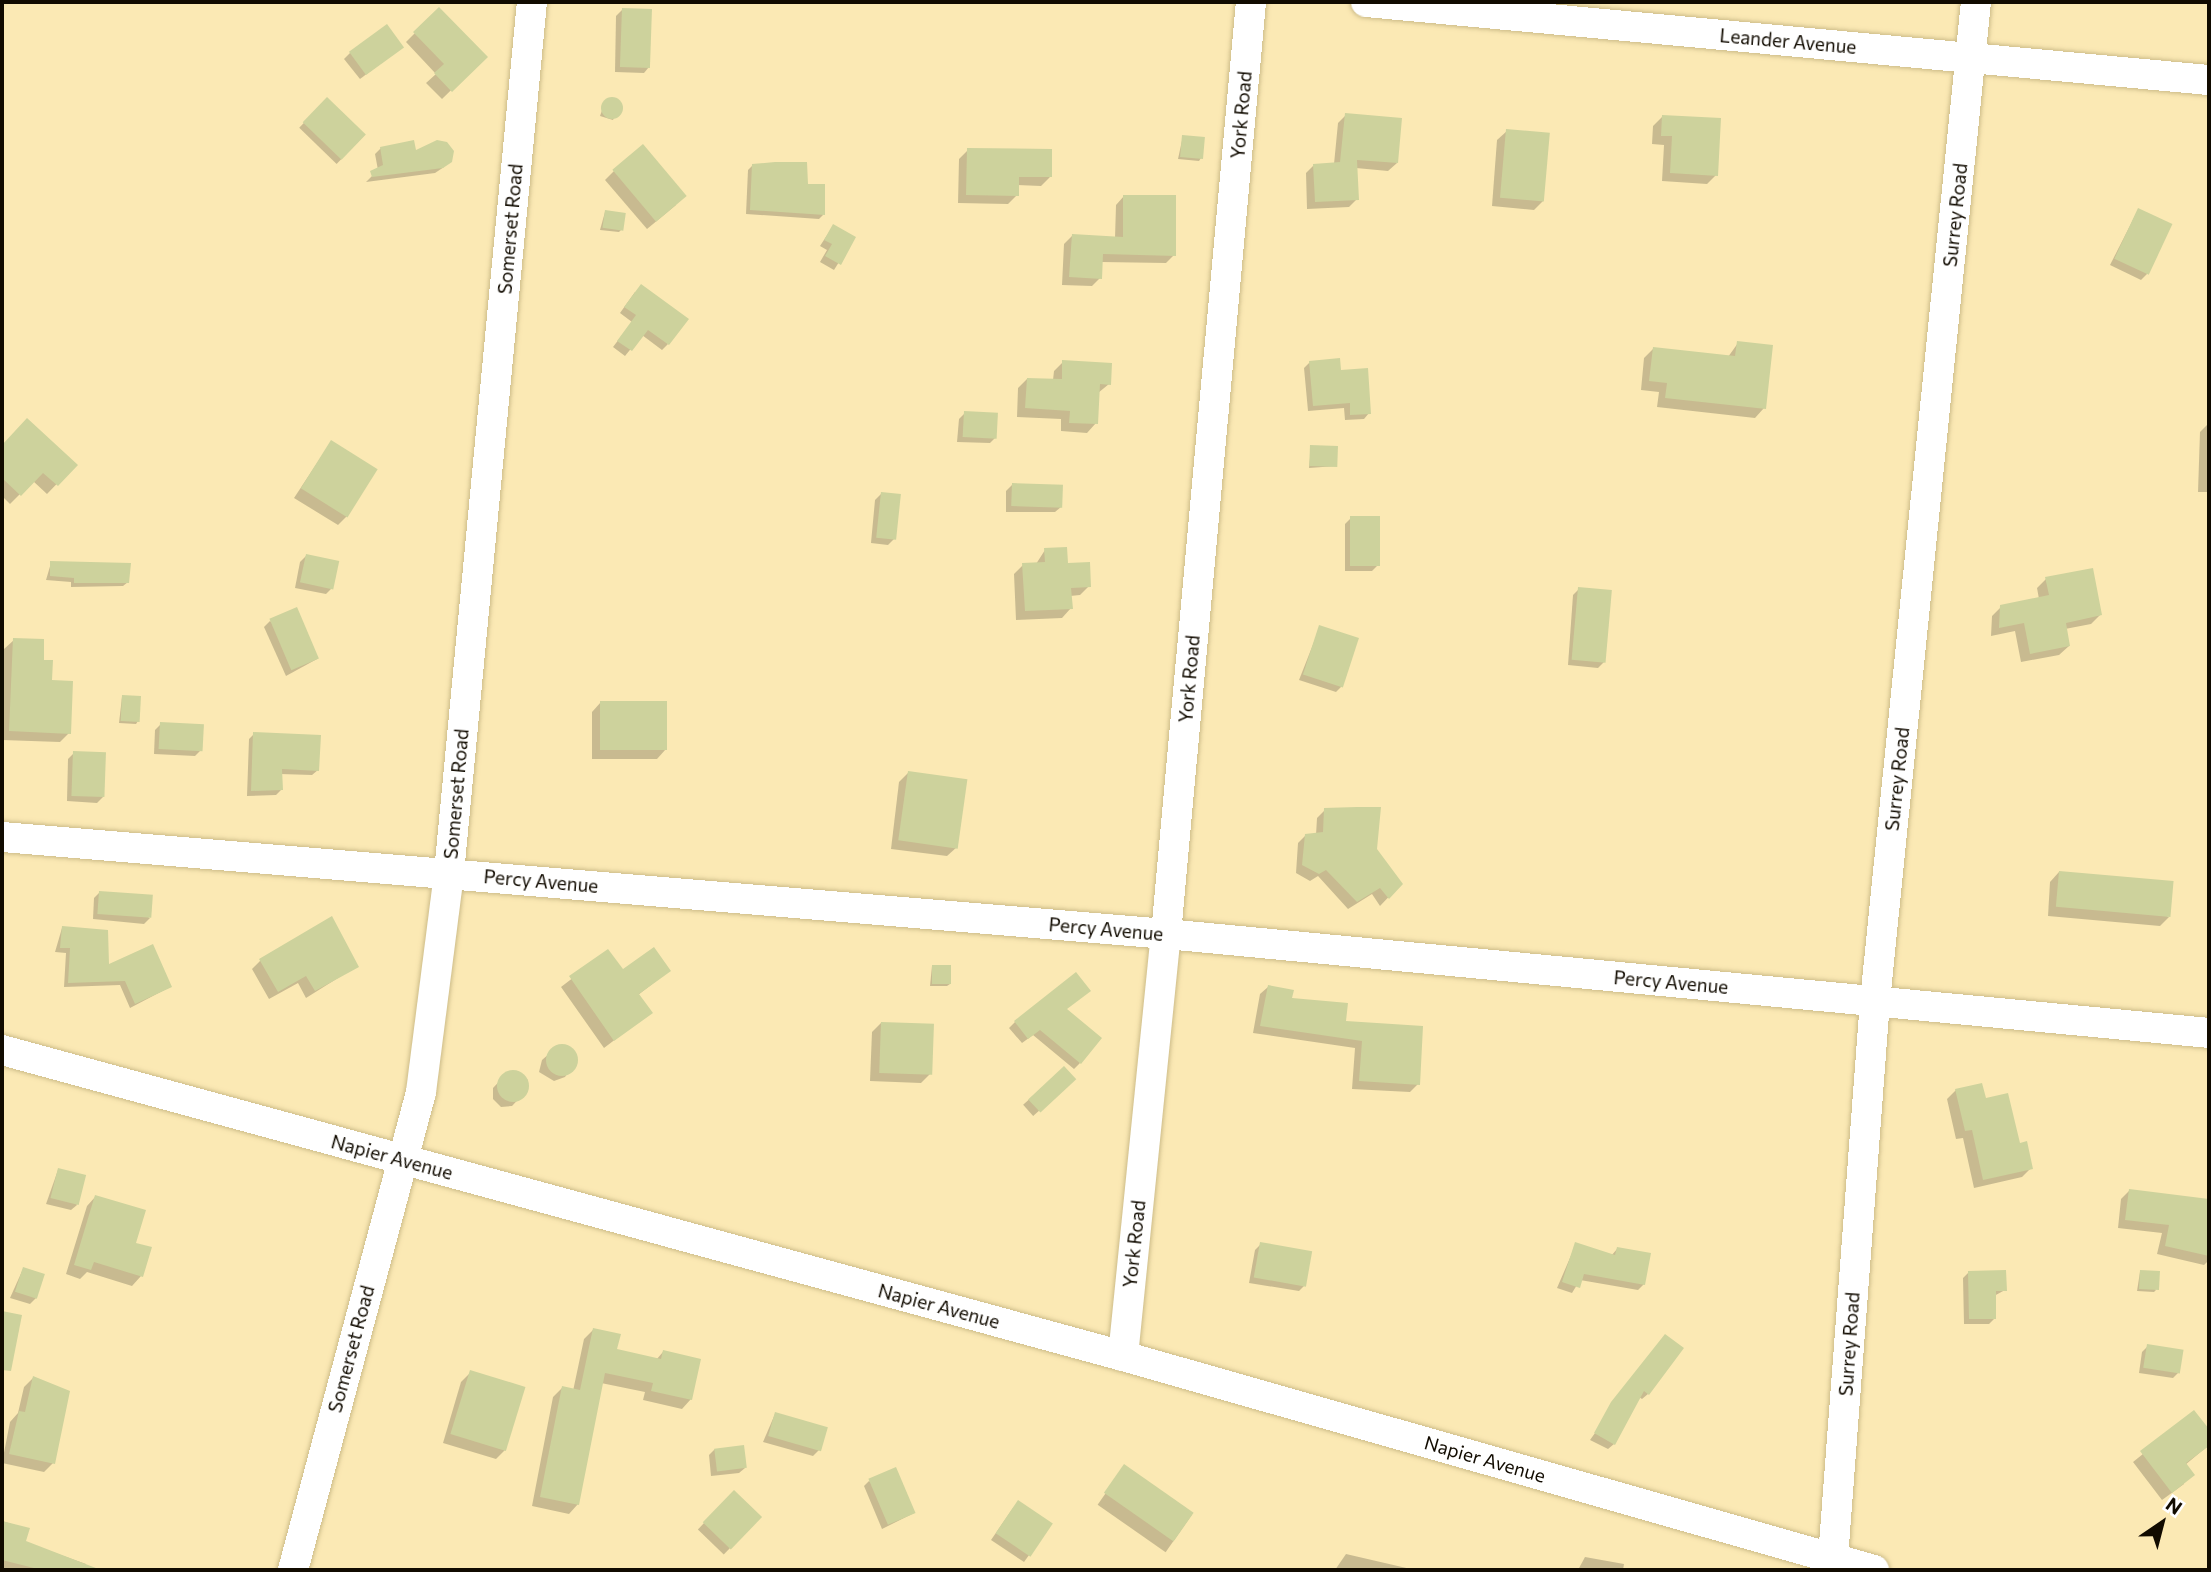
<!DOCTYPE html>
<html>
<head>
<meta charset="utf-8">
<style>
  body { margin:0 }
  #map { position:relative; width:2211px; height:1572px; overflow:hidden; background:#fbe9b4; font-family:Commissioner,sans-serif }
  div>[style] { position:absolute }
  .shadow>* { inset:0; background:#0003; transform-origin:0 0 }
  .building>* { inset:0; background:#cdd29c; transform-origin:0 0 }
  .round { border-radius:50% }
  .roads { filter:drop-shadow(0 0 2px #cdbc89) drop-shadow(0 0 2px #cdbc89) }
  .minor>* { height:30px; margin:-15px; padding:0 15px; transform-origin:15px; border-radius:15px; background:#fff }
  span { translate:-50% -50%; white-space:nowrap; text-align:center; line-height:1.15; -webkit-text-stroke:6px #fff; paint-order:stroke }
  .street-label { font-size:19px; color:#110b00 }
  .frame { position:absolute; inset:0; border:4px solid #110b00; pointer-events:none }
  .north { position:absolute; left:2127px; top:1488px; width:70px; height:70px; -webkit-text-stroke:5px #fff; paint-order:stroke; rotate:35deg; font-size:19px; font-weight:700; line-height:28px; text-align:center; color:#110b00 }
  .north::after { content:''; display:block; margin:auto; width:24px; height:32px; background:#110b00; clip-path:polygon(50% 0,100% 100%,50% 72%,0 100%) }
</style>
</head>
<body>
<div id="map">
  <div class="shadow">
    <div style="clip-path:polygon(439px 9px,485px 57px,442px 99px,426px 83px,436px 74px,406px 42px)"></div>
    <div style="clip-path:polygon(622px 10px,649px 67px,644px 73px,615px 72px,616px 16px)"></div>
    <div style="clip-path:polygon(396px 52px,360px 79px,344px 59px,350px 53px)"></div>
    <div style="clip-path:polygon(613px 98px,620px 104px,613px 120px,600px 116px,605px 102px)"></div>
    <div style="left:327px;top:99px;width:52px;height:40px;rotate:44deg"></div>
    <div style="clip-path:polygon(1346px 115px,1397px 163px,1388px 171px,1356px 168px,1357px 199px,1349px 207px,1307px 209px,1306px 173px,1314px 165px,1334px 164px,1338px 123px)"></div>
    <div style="clip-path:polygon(1662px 117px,1716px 175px,1707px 184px,1662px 181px,1664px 145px,1652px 144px,1653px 126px)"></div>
    <div style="clip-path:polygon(1507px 131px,1543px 201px,1534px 210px,1492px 206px,1497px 140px)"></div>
    <div style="clip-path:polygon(1183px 136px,1201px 158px,1199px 161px,1178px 159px)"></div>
    <div style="clip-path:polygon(381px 148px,414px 152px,444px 167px,435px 173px,366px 182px,378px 170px,375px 154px)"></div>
    <div style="clip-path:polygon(968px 150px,1050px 177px,1041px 186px,1017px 185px,1017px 195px,1008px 204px,958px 203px,959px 159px)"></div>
    <div style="clip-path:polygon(752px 166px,806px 186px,823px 215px,819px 219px,746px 214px,748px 170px)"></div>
    <div style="clip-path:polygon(614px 171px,676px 205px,647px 229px,605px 180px)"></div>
    <div style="clip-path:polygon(1124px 196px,1174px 255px,1166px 263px,1101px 262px,1100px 278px,1092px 286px,1062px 285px,1064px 244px,1072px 236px,1115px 238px,1116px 205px)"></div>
    <div style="clip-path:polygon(2138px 210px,2147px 274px,2141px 280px,2110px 265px)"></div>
    <div style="clip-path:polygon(605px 212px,621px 230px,619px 232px,600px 230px)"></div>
    <div style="clip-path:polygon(833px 226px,854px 238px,834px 270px,820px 262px,827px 250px,820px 246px)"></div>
    <div style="clip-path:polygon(635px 292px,668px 344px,662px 350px,642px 335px,625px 356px,613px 347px,632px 322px,620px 313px)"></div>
    <div style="clip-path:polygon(1738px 343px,1764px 408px,1755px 418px,1657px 407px,1659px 392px,1641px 390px,1644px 358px,1653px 349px,1728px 357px)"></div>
    <div style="clip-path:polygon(1063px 362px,1109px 384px,1098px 393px,1096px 423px,1087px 433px,1061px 431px,1061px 419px,1017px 417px,1018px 388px,1027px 379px,1053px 380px,1054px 371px)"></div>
    <div style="clip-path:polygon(1310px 362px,1369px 413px,1364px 419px,1345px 420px,1344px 408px,1308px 411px,1304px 368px)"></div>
    <div style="clip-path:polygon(965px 413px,995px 438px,990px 443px,957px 442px,959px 419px)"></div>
    <div style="clip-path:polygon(27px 420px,75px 465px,47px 494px,33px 481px,10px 504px,2px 496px,2px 447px)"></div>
    <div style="clip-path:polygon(2209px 423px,2209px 492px,2198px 492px,2200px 432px)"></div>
    <div style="clip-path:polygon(331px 442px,347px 516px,338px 525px,294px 498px)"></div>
    <div style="clip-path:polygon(1311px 447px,1336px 466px,1309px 468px)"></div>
    <div style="clip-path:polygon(1012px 485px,1061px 507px,1055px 512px,1006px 512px,1006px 491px)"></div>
    <div style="clip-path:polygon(881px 494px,894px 539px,888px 545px,871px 543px,875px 500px)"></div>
    <div style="clip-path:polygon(1351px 518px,1378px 565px,1372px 571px,1345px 571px,1345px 524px)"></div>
    <div style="clip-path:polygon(1045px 550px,1089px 586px,1080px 595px,1070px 596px,1071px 608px,1062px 618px,1016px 620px,1014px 574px,1023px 565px,1036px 564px)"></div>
    <div style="clip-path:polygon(306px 556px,332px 588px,326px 594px,295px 588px,300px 562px)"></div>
    <div style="clip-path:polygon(51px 563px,128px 582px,123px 586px,71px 587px,71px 582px,46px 580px)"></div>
    <div style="clip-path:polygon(2046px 579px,2100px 615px,2091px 624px,2065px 629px,2069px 646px,2059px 655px,2021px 662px,2015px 631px,1991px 636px,1992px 616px,2001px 607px,2039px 599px,2037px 588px)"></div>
    <div style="clip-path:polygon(1579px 589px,1604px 662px,1598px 668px,1568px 665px,1573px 595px)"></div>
    <div style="clip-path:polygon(270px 621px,317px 659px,286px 676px,264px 627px)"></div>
    <div style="clip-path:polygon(1320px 627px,1342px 686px,1336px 692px,1299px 680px)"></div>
    <div style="clip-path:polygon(14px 640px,50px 682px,69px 733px,60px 742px,2px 740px,4px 649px)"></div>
    <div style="clip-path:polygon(122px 697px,138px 721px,136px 724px,119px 723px)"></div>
    <div style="clip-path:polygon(601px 702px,666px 749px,657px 759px,592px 759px,592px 712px)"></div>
    <div style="clip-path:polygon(161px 724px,201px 750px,195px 756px,154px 754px,155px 730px)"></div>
    <div style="clip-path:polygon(254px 734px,318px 770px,312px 775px,280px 774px,281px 790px,276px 795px,247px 796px,249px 739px)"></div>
    <div style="clip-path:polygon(74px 753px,103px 797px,97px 803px,67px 801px,68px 759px)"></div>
    <div style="clip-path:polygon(908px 773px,957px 847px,947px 856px,891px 849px,899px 782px)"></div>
    <div style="clip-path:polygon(1325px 810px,1376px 849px,1401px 884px,1380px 906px,1372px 894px,1348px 909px,1318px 876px,1310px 881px,1296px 873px,1298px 843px,1306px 835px,1316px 835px,1317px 818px)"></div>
    <div style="clip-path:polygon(2059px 872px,2169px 917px,2160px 926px,2048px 916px,2050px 882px)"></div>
    <div style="clip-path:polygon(100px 892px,150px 918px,144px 924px,93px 919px,94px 898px)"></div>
    <div style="clip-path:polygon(62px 928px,107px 966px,170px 987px,130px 1008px,120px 985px,64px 987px,66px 953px,55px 952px)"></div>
    <div style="clip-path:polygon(608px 951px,623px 971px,669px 971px,638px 995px,650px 1013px,604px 1048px,561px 987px)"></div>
    <div style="clip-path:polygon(260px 961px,357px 966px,306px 998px,298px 983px,269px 999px,252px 969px)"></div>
    <div style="clip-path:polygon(932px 966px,950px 984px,947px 986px,930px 986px)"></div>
    <div style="clip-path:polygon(1268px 987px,1344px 1022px,1418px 1084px,1410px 1092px,1352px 1089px,1355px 1048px,1253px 1033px,1260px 994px)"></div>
    <div style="clip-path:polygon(1065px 1010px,1080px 1063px,1074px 1069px,1033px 1035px,1022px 1043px,1009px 1028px,1015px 1022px)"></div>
    <div style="clip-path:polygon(881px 1023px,930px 1074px,921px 1083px,870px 1081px,872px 1032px)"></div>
    <div style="clip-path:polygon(557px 1047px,572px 1051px,576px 1061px,565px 1077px,554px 1081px,539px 1072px,542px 1060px)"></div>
    <div style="left:1064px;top:1068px;width:15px;height:55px;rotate:48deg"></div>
    <div style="clip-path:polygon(507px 1073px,518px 1073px,528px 1080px,526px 1091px,512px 1106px,501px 1107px,493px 1099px,493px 1088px)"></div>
    <div style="clip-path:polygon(1956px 1090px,1985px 1100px,2031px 1168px,2022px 1177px,1974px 1188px,1963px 1138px,1956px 1139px,1947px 1099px)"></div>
    <div style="clip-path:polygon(58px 1170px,77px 1205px,71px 1210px,46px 1204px)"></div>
    <div style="clip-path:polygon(2129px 1191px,2209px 1201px,2209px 1260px,2204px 1265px,2157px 1254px,2162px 1233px,2118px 1228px,2121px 1199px)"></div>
    <div style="clip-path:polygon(96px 1196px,134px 1244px,141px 1276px,132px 1286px,87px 1272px,80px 1279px,66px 1274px,87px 1206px)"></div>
    <div style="clip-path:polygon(1261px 1244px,1305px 1285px,1299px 1291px,1249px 1283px,1255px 1250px)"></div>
    <div style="clip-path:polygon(1576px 1244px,1611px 1256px,1617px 1249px,1644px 1284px,1638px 1290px,1580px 1280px,1572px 1293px,1557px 1288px)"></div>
    <div style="clip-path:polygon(23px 1269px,36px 1298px,30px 1304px,10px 1298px)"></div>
    <div style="clip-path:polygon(1969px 1272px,2005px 1290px,1994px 1296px,1995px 1318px,1989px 1324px,1964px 1324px,1963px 1278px)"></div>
    <div style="clip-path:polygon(2140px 1272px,2156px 1290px,2154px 1292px,2137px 1291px)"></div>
    <div style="clip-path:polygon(593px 1330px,615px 1350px,656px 1360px,663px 1352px,691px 1399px,682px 1409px,643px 1400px,645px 1392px,601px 1383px,578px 1504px,569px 1514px,532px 1506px,553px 1397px,562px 1388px,573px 1391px,584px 1339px)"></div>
    <div style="clip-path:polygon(1660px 1342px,1648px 1394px,1642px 1399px,1639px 1397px,1614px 1444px,1608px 1449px,1590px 1440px)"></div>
    <div style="clip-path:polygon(2148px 1346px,2179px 1372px,2173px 1378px,2139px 1373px,2142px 1352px)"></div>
    <div style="clip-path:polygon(471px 1372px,505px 1450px,496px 1459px,443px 1443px,461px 1382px)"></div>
    <div style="clip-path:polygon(33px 1378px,53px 1463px,44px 1472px,2px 1463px,10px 1422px,18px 1413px,24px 1387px)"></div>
    <div style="clip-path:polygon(2194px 1413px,2209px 1432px,2209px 1445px,2185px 1465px,2184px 1484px,2162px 1500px,2133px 1462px)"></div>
    <div style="clip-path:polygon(775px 1414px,819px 1450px,813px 1456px,763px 1442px)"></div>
    <div style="clip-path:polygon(715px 1449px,745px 1468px,739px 1473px,711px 1476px,709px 1455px)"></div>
    <div style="left:1124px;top:1467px;width:83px;height:46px;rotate:35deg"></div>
    <div style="clip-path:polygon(869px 1481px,914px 1513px,882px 1529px,864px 1486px)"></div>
    <div style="left:734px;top:1492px;width:36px;height:52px;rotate:44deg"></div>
    <div style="clip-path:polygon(1013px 1508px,1051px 1525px,1024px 1562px,991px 1540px)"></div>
    <div style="clip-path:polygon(2px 1521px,28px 1529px,24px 1542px,86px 1564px,84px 1570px,2px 1569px)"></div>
    <div style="clip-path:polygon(1346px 1554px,1415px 1570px,1335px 1570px)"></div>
    <div style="clip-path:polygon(1585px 1557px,1624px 1564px,1623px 1570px,1578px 1570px)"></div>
  </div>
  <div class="building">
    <div style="clip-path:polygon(439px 7px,488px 57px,452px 92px,434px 73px,444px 64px,413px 32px)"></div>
    <div style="left:622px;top:8px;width:30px;height:59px;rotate:2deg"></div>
    <div style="left:387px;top:24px;width:29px;height:47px;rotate:54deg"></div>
    <div class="round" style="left:601px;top:97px;width:22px;height:22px"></div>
    <div style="left:327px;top:97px;width:54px;height:35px;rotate:44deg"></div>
    <div style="clip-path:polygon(1345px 113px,1402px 118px,1398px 163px,1357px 160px,1359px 200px,1315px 202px,1313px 164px,1340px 162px)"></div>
    <div style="clip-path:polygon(1662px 115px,1721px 118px,1718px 176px,1670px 173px,1672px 136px,1661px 136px)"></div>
    <div style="left:1506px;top:129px;width:44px;height:69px;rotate:5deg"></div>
    <div style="left:1182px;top:135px;width:23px;height:22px;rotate:5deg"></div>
    <div style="clip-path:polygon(414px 140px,416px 150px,437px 140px,447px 142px,454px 151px,452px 162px,443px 168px,372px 177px,370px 171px,383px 165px,380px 147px)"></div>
    <div style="left:643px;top:144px;width:68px;height:40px;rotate:50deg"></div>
    <div style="clip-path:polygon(967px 148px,1052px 149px,1052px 177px,1019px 177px,1019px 196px,966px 195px)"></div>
    <div style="clip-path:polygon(775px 162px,807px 162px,808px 184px,825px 184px,825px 215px,750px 210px,752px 164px)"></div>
    <div style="clip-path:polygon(1123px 195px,1176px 195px,1176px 256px,1103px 254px,1102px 279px,1069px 277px,1072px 234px,1123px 237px)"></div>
    <div style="left:2138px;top:208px;width:38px;height:56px;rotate:25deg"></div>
    <div style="left:605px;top:210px;width:21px;height:18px;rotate:8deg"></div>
    <div style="clip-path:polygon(833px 224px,856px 237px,841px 265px,825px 256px,832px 244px,824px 240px)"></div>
    <div style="clip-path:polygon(641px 284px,689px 319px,669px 345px,648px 330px,632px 351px,617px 341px,636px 315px,624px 307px)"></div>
    <div style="clip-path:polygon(1737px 341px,1773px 345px,1766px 409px,1665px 398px,1667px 383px,1649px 381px,1653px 347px,1735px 356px)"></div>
    <div style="clip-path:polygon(1340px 358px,1341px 370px,1368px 368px,1371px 414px,1350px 415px,1350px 403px,1313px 406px,1309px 361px)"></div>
    <div style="clip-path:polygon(1062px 360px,1112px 363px,1111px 385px,1100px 384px,1098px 424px,1069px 423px,1070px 411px,1025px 408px,1027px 378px,1062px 379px)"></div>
    <div style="left:964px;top:411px;width:34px;height:26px;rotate:3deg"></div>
    <div style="clip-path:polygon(27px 418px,78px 465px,58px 486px,43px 473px,21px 496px,2px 478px,2px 445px)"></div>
    <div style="left:331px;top:440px;width:55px;height:57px;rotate:32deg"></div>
    <div style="left:1310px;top:445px;width:28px;height:21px;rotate:2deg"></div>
    <div style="left:1012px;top:483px;width:51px;height:23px;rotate:2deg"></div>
    <div style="left:881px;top:492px;width:20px;height:46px;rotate:6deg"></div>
    <div style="left:1350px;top:516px;width:30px;height:50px"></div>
    <div style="clip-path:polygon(1067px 547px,1068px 563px,1090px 562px,1091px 587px,1071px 588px,1073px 609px,1025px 611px,1022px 563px,1045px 562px,1044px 548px)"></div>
    <div style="left:306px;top:554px;width:34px;height:29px;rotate:12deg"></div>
    <div style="clip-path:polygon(50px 561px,131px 563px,129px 583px,74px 583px,74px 578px,50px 576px)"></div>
    <div style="clip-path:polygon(2093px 568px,2102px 615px,2066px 623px,2070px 646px,2030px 654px,2024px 623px,1999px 628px,2000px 605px,2049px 595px,2045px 577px)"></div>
    <div style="left:1578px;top:587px;width:34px;height:73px;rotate:5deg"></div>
    <div style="left:297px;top:607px;width:56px;height:30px;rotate:67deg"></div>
    <div style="left:1319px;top:625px;width:42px;height:52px;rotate:18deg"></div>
    <div style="clip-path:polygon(13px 638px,44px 639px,44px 660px,53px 660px,52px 680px,73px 681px,71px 734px,9px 731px)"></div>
    <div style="left:122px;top:695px;width:19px;height:26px;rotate:3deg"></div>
    <div style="left:600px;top:701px;width:67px;height:49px"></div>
    <div style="left:160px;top:722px;width:44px;height:27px;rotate:3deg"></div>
    <div style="clip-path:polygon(253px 732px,321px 735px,319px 771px,282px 769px,283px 790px,251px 791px)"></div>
    <div style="left:73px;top:751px;width:33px;height:45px;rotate:2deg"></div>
    <div style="left:908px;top:771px;width:60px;height:70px;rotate:8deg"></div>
    <div style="clip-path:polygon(1357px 807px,1381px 807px,1377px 849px,1403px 884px,1389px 899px,1380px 888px,1357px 902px,1326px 870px,1319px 874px,1302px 865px,1305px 834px,1323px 832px,1324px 808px)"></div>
    <div style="left:2059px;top:871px;width:115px;height:36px;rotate:5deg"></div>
    <div style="left:99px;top:891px;width:54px;height:23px;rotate:4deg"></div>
    <div style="clip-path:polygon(332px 916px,359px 967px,315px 991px,306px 976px,278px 992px,259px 959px)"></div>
    <div style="clip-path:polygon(62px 926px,108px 930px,109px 964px,153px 944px,172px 987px,135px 1004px,125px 981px,68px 983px,70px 948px,60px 948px)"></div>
    <div style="clip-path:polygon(654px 947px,671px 971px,639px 994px,653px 1013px,614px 1041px,569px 976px,608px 949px,623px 969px)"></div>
    <div style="left:932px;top:965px;width:19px;height:19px"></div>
    <div style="clip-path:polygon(1076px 972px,1091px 991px,1067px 1009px,1102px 1038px,1081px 1064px,1040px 1030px,1028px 1039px,1014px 1021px)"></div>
    <div style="clip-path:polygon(1268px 985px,1294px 990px,1292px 998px,1348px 1003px,1346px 1021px,1423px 1026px,1420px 1085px,1359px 1081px,1362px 1041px,1260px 1026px)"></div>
    <div style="left:881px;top:1022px;width:53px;height:51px;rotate:2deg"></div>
    <div class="round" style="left:546px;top:1044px;width:32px;height:32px"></div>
    <div style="left:1064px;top:1066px;width:18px;height:49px;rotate:47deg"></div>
    <div class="round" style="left:497px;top:1070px;width:32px;height:32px"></div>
    <div style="clip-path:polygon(1982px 1083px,1986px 1098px,2008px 1093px,2020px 1143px,2027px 1141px,2033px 1169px,1983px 1180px,1972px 1130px,1965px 1131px,1955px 1089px)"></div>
    <div style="left:58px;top:1168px;width:29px;height:31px;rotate:14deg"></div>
    <div style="clip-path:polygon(2129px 1189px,2209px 1199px,2209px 1256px,2165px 1246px,2169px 1225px,2125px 1220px)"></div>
    <div style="clip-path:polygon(95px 1195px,146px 1210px,136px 1243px,152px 1247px,143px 1277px,94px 1262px,91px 1270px,74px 1265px)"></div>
    <div style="left:1260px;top:1242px;width:53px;height:36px;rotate:10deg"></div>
    <div style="clip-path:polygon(1575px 1242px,1615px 1255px,1617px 1247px,1651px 1253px,1645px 1285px,1584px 1274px,1580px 1288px,1562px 1282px)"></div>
    <div style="left:23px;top:1267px;width:23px;height:26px;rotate:18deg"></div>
    <div style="clip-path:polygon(2006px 1270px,2007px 1291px,1996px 1291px,1996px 1319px,1969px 1319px,1968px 1271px)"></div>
    <div style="left:2140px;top:1270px;width:20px;height:19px;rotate:3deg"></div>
    <div style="clip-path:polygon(2px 1311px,22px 1315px,11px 1371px,2px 1370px)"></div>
    <div style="clip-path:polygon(593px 1328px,621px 1334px,617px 1349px,661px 1359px,663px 1350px,701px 1359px,692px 1400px,651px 1391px,653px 1383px,605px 1373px,579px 1505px,540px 1497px,562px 1386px,580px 1390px)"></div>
    <div style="clip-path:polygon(1665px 1334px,1684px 1348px,1649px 1395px,1644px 1391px,1615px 1445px,1594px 1433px,1611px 1402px)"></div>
    <div style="left:2147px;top:1344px;width:37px;height:24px;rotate:9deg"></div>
    <div style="left:470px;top:1370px;width:58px;height:67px;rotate:17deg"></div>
    <div style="clip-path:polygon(33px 1376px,70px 1391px,55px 1464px,9px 1454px,19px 1411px,25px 1412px)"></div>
    <div style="clip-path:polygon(2194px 1410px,2209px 1429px,2209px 1446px,2186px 1463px,2195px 1475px,2172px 1493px,2140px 1451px)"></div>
    <div style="left:775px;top:1412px;width:55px;height:25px;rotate:16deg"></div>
    <div style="left:744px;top:1445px;width:23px;height:30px;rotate:83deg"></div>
    <div style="left:1124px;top:1464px;width:85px;height:35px;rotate:35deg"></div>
    <div style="left:896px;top:1467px;width:50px;height:30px;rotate:67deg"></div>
    <div style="left:734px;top:1490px;width:39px;height:45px;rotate:44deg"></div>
    <div style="left:1018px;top:1500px;width:42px;height:40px;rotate:34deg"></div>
    <div style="clip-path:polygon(2px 1521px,30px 1528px,26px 1541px,101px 1570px,42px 1570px,2px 1560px)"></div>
  </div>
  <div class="roads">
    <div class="minor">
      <div style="left:1366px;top:2px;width:847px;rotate:5.29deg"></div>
      <div style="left:2px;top:837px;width:1168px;rotate:4.76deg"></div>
      <div style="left:1166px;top:934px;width:1048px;rotate:5.42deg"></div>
      <div style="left:2px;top:1050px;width:1162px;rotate:15.27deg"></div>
      <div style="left:1123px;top:1356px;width:781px;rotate:15.91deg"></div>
      <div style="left:1123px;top:1356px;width:424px;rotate:-84.2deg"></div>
      <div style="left:1166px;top:934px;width:936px;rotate:-84.79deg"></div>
      <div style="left:1833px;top:1558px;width:559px;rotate:-85.69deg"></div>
      <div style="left:1875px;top:1001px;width:1004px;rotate:-84.23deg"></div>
      <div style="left:293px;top:1570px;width:495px;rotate:-75deg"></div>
      <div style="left:421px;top:1092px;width:221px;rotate:-82.7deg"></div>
      <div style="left:449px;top:873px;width:875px;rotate:-84.56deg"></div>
    </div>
  </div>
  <div class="street-label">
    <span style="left:1788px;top:41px;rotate:5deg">Leander Avenue</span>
    <span style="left:1241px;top:115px;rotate:-85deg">York Road</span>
    <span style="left:1955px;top:215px;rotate:-84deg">Surrey Road</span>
    <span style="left:510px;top:229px;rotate:-85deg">Somerset Road</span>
    <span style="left:1189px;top:679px;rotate:-85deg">York Road</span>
    <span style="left:1897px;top:779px;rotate:-84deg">Surrey Road</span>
    <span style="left:456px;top:794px;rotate:-85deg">Somerset Road</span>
    <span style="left:541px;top:881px;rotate:5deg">Percy Avenue</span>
    <span style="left:1106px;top:929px;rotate:5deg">Percy Avenue</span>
    <span style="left:1671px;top:982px;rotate:5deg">Percy Avenue</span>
    <span style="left:392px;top:1157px;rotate:15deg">Napier Avenue</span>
    <span style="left:1134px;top:1244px;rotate:-84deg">York Road</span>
    <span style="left:939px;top:1306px;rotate:15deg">Napier Avenue</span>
    <span style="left:1849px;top:1344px;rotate:-86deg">Surrey Road</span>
    <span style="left:351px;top:1349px;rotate:-75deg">Somerset Road</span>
    <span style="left:1485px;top:1459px;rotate:16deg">Napier Avenue</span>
  </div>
  <div class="frame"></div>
  <div class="north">N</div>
</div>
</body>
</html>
